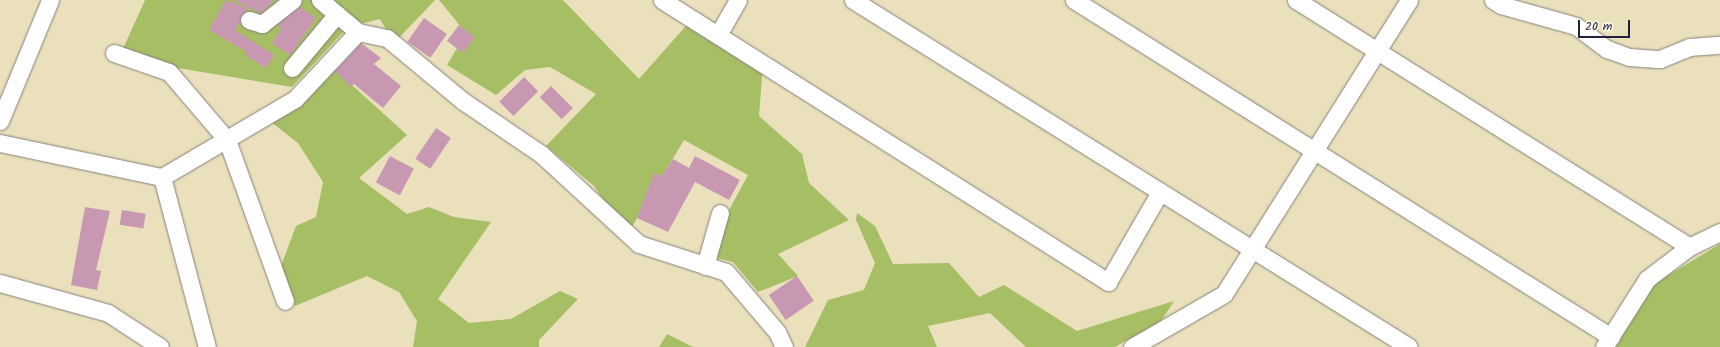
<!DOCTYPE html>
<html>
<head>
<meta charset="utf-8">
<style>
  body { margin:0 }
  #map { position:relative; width:1720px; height:347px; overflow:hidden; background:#eae0bc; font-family:Kalam,sans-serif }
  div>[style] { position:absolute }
  .green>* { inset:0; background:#a6be64 }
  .building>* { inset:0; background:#c898b3; transform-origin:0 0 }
  .roads { filter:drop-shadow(0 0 1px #86817c) drop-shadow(0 0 1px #86817c) }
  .minor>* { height:17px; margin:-8.5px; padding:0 8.5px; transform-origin:8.5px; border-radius:8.5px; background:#fff }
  span { translate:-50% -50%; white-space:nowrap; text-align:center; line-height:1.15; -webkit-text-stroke:3px #fbf7ec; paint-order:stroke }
  .scale { position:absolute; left:1578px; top:20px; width:52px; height:18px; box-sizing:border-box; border:2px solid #22223b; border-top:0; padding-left:5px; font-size:12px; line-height:14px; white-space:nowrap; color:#22223b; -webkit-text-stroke:3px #fbf7ec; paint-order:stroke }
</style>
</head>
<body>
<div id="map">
  <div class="green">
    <div style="clip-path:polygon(145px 0,435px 0,394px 43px,380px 19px,348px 27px,292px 87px,160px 65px,122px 51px)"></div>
    <div style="clip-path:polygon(439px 0,563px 0,639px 79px,692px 19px,763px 64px,759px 116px,802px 154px,809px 183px,849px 220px,778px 254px,798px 276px,758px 292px,733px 262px,705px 255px,748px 175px,684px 140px,627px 235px,594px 186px,546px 146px,596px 94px,550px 67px,525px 70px,496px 95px,447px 65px,466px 33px)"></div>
    <div style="clip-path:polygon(331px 66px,407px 135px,359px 178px,407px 214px,429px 207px,454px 217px,491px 222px,438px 299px,469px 323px,511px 319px,560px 291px,578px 299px,539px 340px,539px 347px,413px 347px,417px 321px,399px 292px,367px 276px,295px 306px,275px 282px,296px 226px,316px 217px,323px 182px,298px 143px,266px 118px)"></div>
    <div style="clip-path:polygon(857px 213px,875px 226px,893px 264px,949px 263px,979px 297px,1004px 285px,1077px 331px,1174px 301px,1161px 321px,1115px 347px,1026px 347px,990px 313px,928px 326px,937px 347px,805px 347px,828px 300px,864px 290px,875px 263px,856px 220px)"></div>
    <div style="clip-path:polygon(1720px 244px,1720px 347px,1614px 347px,1654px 284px)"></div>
    <div style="clip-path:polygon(667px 334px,693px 347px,659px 347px)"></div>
  </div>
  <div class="building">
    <div style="clip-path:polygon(226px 0,248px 8px,235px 30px,274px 55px,266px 68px,245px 55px,247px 52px,209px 30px)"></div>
    <div style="clip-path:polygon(234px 0,270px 0,274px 2px,260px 13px)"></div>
    <div style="clip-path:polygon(300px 7px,316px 18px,290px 55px,272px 43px,282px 28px,277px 25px)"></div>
    <div style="left:424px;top:18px;width:28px;height:29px;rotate:35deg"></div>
    <div style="left:459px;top:25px;width:20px;height:20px;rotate:37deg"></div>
    <div style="clip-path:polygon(361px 43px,381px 58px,374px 64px,401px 86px,383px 108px,354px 84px,351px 87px,335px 71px)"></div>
    <div style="left:524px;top:77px;width:20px;height:35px;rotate:45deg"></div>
    <div style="left:551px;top:86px;width:31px;height:16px;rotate:45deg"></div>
    <div style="left:436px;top:128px;width:18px;height:37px;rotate:34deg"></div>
    <div style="left:390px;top:156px;width:27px;height:30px;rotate:28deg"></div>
    <div style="clip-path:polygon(695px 156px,740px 180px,729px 200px,695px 182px,668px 232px,637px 218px,654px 173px,662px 176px,673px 159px,689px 168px)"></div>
    <div style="clip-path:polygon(85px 207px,110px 211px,96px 270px,101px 271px,97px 290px,71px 285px)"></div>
    <div style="left:122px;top:210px;width:24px;height:15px;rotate:9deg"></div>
    <div style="left:797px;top:276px;width:30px;height:34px;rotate:56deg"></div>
  </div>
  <div class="roads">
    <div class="minor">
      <div style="left:320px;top:0;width:50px;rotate:40.1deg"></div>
      <div style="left:662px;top:0;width:528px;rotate:32.3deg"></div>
      <div style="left:1108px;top:282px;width:104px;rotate:-60deg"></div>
      <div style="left:853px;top:0;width:655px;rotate:31.97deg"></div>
      <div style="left:1074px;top:0;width:634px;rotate:32.11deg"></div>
      <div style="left:1296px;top:0;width:464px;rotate:32.1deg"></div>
      <div style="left:1493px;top:0;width:9px;rotate:32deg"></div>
      <div style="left:1501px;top:5px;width:78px;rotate:15.6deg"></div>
      <div style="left:1576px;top:26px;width:39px;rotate:37deg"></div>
      <div style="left:1607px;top:49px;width:23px;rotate:20deg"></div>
      <div style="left:1629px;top:57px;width:31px;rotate:4deg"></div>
      <div style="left:1660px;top:59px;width:31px;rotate:-22deg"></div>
      <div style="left:1689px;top:47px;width:31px;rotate:-4deg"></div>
      <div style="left:249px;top:20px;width:14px;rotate:17deg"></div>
      <div style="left:262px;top:24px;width:39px;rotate:-38deg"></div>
      <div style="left:718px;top:35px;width:40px;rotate:-60.3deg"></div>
      <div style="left:114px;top:53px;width:58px;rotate:19.1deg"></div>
      <div style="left:169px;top:72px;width:89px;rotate:49.5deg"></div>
      <div style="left:227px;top:140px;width:171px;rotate:70.2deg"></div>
      <div style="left:292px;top:68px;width:70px;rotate:-50.2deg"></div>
      <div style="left:0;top:121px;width:131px;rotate:-67.5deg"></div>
      <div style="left:0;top:143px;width:166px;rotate:11.9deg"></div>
      <div style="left:162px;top:177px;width:176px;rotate:75.2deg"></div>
      <div style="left:162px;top:177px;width:154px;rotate:-30.4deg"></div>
      <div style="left:295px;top:99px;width:92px;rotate:-46.8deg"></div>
      <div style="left:358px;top:32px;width:30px;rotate:12deg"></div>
      <div style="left:387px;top:38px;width:99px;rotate:39.7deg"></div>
      <div style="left:463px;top:101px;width:94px;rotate:34.2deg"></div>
      <div style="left:541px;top:154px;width:133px;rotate:42.6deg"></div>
      <div style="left:639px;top:244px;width:91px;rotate:17.8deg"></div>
      <div style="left:726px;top:272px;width:79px;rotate:49.6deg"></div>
      <div style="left:777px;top:332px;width:17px;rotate:65deg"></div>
      <div style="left:705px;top:266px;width:55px;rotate:-74.2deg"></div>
      <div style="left:0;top:283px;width:112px;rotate:15.5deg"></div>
      <div style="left:108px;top:313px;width:62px;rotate:33.2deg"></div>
      <div style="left:1132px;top:347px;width:106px;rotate:-29.9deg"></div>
      <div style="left:1224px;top:294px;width:347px;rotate:-57.8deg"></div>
      <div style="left:1604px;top:347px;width:80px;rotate:-57.7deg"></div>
      <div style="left:1647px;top:279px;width:53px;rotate:-37.3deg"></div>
      <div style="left:1689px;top:247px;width:34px;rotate:-26deg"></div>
    </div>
  </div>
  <div class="scale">20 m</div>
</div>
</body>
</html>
